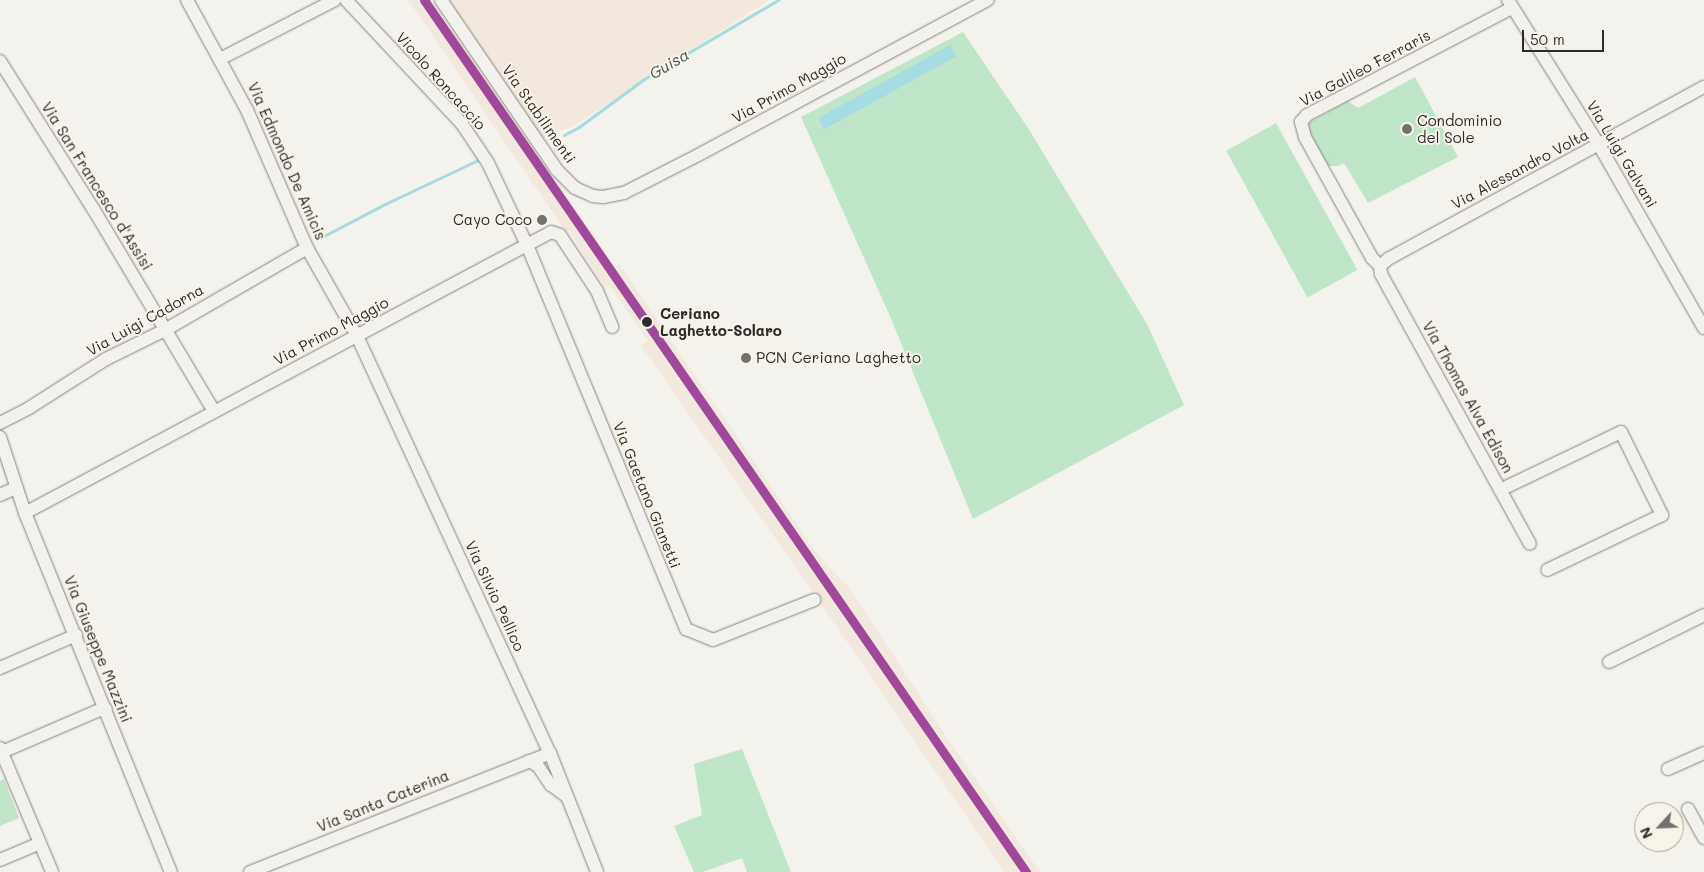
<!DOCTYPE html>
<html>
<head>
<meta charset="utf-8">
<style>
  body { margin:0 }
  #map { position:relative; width:1704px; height:872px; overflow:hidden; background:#f4f2ec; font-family:Mali,sans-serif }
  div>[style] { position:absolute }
  .built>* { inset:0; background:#f3e8dd }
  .green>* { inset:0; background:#bfe6c8; transform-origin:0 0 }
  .water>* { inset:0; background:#a5dce2; transform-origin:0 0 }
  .stream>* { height:3px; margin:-1.5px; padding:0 1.5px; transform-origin:1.5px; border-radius:1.5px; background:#a5dce2 }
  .roads { filter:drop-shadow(0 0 1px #858582) drop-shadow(0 0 1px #858582) }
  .minor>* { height:12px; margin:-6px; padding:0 6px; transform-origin:6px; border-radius:6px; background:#f2f1ed }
  .rail-1>* { height:9px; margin:-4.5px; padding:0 4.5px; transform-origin:4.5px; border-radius:4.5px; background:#a0499a }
  .dots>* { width:14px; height:14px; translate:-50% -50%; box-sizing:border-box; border:2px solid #f7f3e8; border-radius:50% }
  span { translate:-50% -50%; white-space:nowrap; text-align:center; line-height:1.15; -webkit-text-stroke:4px #f7f3e8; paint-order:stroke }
  .street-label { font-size:15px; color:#2b2b2b }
  .poi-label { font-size:15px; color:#2b2b2b }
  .left { translate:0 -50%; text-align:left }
  .right { translate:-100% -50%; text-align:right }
  .stop-label { font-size:15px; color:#2b2b2b; font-weight:700 }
  .water-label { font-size:16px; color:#415558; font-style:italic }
  .north { position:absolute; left:1634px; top:802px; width:50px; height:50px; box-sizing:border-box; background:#f7f3e8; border:1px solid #a5a39c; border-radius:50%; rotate:245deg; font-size:14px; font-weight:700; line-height:20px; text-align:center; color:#2b2b2b }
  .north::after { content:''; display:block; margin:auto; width:18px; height:22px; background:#71716f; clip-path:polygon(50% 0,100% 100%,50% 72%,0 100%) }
  .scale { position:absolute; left:1522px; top:30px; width:82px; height:22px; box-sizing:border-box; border:2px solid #2b2b2b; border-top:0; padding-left:6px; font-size:15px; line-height:18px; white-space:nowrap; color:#2b2b2b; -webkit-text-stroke:4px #f7f3e8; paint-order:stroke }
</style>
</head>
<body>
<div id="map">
  <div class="built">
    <div style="clip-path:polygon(408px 0,432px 0,615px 266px,619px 264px,815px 551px,850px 589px,948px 739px,1040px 872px,1004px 872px,819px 601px,641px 346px,648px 341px,609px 285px,605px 287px,569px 231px,566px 232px)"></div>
    <div style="clip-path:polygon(449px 0,769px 0,575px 125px,543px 138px)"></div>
  </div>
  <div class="green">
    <div style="clip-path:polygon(963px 32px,1028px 128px,1147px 324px,1184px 405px,973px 519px,889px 314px,801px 117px)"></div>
    <div style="clip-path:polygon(1415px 77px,1458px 157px,1368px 203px,1344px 163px,1338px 166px,1328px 166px,1308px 129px,1310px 122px,1348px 101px,1358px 108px)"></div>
    <div style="left:1276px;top:123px;width:168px;height:57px;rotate:61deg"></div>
    <div style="clip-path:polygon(742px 749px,791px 872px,747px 872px,742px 858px,703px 872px,694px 872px,674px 826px,702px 815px,694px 764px)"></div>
    <div style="clip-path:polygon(4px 779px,19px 818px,0 826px,0 781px)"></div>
  </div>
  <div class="water">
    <div style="left:950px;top:45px;width:13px;height:151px;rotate:61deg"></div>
  </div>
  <div class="stream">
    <div style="left:564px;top:135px;width:17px;rotate:-28deg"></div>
    <div style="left:579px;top:127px;width:81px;rotate:-36.4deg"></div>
    <div style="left:644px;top:79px;width:156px;rotate:-30.5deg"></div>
    <div style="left:320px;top:238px;width:73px;rotate:-27.6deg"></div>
    <div style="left:385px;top:204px;width:103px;rotate:-25.3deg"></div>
  </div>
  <div class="roads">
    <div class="minor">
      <div style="left:187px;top:0;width:125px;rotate:61.4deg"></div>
      <div style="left:247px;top:110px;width:150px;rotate:66.5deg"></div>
      <div style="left:307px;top:248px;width:101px;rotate:60.4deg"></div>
      <div style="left:357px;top:336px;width:459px;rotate:65.2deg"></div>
      <div style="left:550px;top:753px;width:128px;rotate:68.4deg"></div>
      <div style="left:346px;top:0;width:170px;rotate:46.9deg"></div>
      <div style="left:462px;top:124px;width:47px;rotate:56.3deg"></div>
      <div style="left:488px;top:163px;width:91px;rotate:64.6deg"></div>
      <div style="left:527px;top:245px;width:416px;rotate:67.5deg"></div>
      <div style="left:686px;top:629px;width:29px;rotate:22deg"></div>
      <div style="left:713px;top:640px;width:109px;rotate:-21.6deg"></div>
      <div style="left:441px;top:0;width:206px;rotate:55.7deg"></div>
      <div style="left:557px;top:170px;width:25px;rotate:45deg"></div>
      <div style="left:575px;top:188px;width:20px;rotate:24deg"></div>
      <div style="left:593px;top:196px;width:10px;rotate:6deg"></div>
      <div style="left:603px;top:197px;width:21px;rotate:-11deg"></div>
      <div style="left:624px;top:193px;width:90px;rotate:-27.1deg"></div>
      <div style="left:704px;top:152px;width:322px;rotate:-28.2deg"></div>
      <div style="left:1508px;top:0;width:171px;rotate:57.9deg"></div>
      <div style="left:1599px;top:145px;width:211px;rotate:60.2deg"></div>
      <div style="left:220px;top:59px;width:129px;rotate:-27.2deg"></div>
      <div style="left:0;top:61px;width:176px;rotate:57.8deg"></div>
      <div style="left:94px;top:210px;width:234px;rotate:59.2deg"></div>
      <div style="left:1380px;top:266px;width:11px;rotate:-135deg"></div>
      <div style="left:1372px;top:258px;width:138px;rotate:-119deg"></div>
      <div style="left:1305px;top:137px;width:16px;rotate:-105deg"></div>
      <div style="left:1301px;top:122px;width:9px;rotate:-49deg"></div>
      <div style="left:1307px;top:115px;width:231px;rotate:-27.6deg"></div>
      <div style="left:1380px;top:266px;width:11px;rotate:-41deg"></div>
      <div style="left:1388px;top:259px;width:360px;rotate:-28.6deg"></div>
      <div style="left:1380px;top:266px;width:8px;rotate:83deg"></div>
      <div style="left:1381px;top:274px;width:308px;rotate:61.1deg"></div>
      <div style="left:0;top:423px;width:33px;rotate:-27deg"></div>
      <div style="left:29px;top:408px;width:91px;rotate:-32.5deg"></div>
      <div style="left:106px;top:359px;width:66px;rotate:-26.2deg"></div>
      <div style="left:165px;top:330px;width:164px;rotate:-30deg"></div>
      <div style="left:0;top:437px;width:80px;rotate:71.8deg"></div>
      <div style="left:25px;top:513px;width:388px;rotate:67.9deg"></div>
      <div style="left:1500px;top:490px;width:134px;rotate:-25.6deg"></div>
      <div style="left:1621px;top:432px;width:93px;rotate:63.7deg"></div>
      <div style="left:1662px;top:515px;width:127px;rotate:154.4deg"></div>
      <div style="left:0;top:495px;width:17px;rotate:-24deg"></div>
      <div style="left:25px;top:513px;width:596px;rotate:-28.11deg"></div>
      <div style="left:551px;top:232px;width:9px;rotate:18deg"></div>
      <div style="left:560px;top:235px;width:67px;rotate:56.5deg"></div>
      <div style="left:597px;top:291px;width:39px;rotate:67deg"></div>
      <div style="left:1609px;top:662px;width:106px;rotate:-26.3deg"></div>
      <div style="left:0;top:668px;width:83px;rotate:-23.5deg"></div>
      <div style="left:0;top:748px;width:134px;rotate:67.2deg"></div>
      <div style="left:2px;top:752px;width:103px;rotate:-23.3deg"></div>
      <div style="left:97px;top:711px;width:9px;rotate:-13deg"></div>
      <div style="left:529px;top:761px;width:10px;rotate:29deg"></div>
      <div style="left:538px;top:766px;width:23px;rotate:56deg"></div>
      <div style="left:551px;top:785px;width:19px;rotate:36deg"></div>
      <div style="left:1668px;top:769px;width:39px;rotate:-24deg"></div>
      <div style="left:1688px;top:809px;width:33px;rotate:61deg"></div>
      <div style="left:0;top:860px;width:43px;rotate:-23deg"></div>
      <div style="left:250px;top:872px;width:323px;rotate:-21.6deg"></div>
    </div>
  </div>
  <div class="rail-1">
    <div style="left:424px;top:0;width:1060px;rotate:55.38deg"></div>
  </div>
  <div class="dots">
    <div style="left:1407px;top:129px;background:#71716f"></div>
    <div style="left:542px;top:220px;background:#71716f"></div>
    <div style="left:647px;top:322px;background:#2b2b2b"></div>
    <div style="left:746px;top:358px;background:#71716f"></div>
  </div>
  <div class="street-label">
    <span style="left:1365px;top:68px;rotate:-28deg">Via Galileo Ferraris</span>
    <span style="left:441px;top:81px;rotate:48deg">Vicolo Roncaccio</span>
    <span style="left:789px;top:88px;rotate:-29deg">Via Primo Maggio</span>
    <span style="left:539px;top:114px;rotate:55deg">Via Stabilimenti</span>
    <span style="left:1622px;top:154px;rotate:59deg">Via Luigi Galvani</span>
    <span style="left:287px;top:161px;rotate:66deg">Via Edmondo De Amicis</span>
    <span style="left:1520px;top:169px;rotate:-28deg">Via Alessandro Volta</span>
    <span style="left:97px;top:186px;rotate:58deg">Via San Francesco d'Assisi</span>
    <span style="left:145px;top:320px;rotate:-29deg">Via Luigi Cadorna</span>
    <span style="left:331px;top:331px;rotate:-28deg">Via Primo Maggio</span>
    <span style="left:1468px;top:397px;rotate:61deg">Via Thomas Alva Edison</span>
    <span style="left:647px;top:495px;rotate:68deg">Via Gaetano Gianetti</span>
    <span style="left:495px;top:596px;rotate:65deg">Via Silvio Pellico</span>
    <span style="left:98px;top:649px;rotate:68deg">Via Giuseppe Mazzini</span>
    <span style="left:383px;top:801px;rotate:-22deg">Via Santa Caterina</span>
  </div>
  <div class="poi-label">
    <span class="left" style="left:1417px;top:129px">Condominio<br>del Sole</span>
    <span class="right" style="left:532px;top:220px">Cayo Coco</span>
    <span class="left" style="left:756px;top:358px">PCN Ceriano Laghetto</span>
  </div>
  <div class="stop-label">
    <span class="left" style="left:660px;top:322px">Ceriano<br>Laghetto-Solaro</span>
  </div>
  <div class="water-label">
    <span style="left:669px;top:64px;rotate:-31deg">Guisa</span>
  </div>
  <div class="north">N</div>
  <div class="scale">50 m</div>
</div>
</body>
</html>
